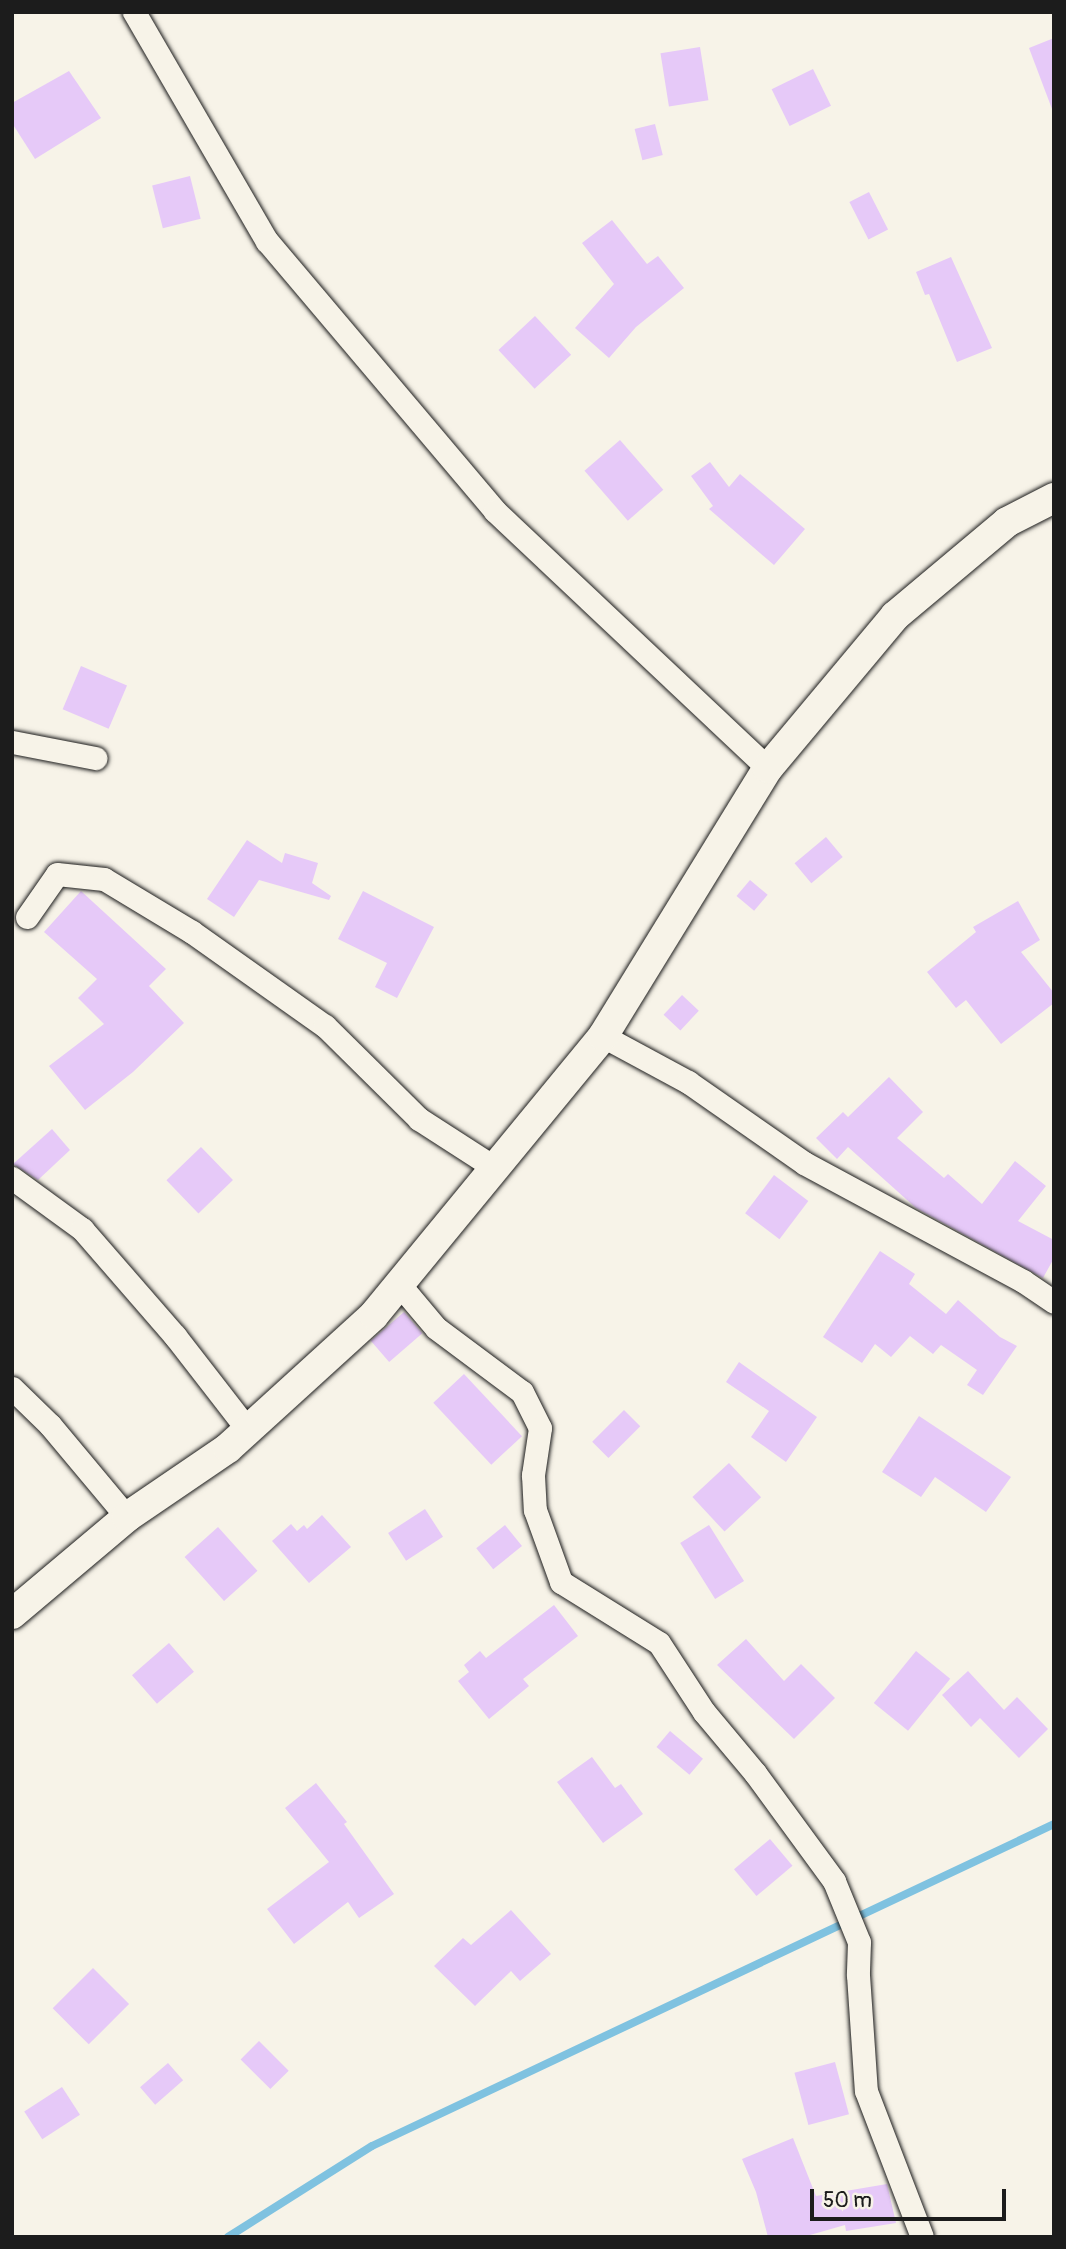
<!DOCTYPE html>
<html>
<head>
<meta charset="utf-8">
<style>
  body { margin:0 }
  #map { position:relative; width:1066px; height:2249px; overflow:hidden; background:#f7f3e8; font-family:Pangolin,sans-serif }
  div>[style] { position:absolute }
  .stream>* { height:8px; margin:-4px; padding:0 4px; transform-origin:4px; border-radius:4px; background:#7fc2e0 }
  .building>* { inset:0; background:#e6c9f8; transform-origin:0 0 }
  .roads { filter:drop-shadow(0 0 2px #1c1c1c) drop-shadow(0 0 2px #1c1c1c) }
  .minor>* { height:23px; margin:-11.5px; padding:0 11.5px; transform-origin:11.5px; border-radius:11.5px; background:#f7f3e8 }
  .tertiary>* { height:30px; margin:-15px; padding:0 15px; transform-origin:15px; border-radius:15px; background:#f7f3e8 }
  span { translate:-50% -50%; white-space:nowrap; text-align:center; line-height:1.15; -webkit-text-stroke:5px #f7f3e8; paint-order:stroke }
  .frame { position:absolute; inset:0; border:14px solid #1c1c1c; pointer-events:none }
  .scale { position:absolute; left:810px; top:2189px; width:196px; height:32px; box-sizing:border-box; border:4px solid #1c1c1c; border-top:0; padding-left:9px; font-size:21px; line-height:24px; white-space:nowrap; color:#1c1c1c; -webkit-text-stroke:5px #f7f3e8; paint-order:stroke }
</style>
</head>
<body>
<div id="map">
  <div class="stream">
    <div style="left:228px;top:2237px;width:170px;rotate:-32.3deg"></div>
    <div style="left:372px;top:2146px;width:754px;rotate:-25.27deg"></div>
  </div>
  <div class="building">
    <div style="clip-path:polygon(1054px 38px,1054px 109px,1052px 109px,1029px 48px)"></div>
    <div style="left:700px;top:47px;width:54px;height:40px;rotate:81deg"></div>
    <div style="left:813px;top:69px;width:41px;height:46px;rotate:64deg"></div>
    <div style="clip-path:polygon(69px 71px,101px 118px,35px 159px,12px 123px,12px 103px)"></div>
    <div style="left:655px;top:124px;width:32px;height:21px;rotate:76deg"></div>
    <div style="left:190px;top:176px;width:44px;height:39px;rotate:76deg"></div>
    <div style="left:869px;top:192px;width:42px;height:22px;rotate:63deg"></div>
    <div style="clip-path:polygon(612px 220px,647px 264px,658px 256px,684px 288px,636px 327px,609px 358px,575px 328px,614px 284px,582px 243px)"></div>
    <div style="clip-path:polygon(951px 257px,992px 348px,957px 362px,929px 294px,925px 295px,916px 272px)"></div>
    <div style="left:535px;top:316px;width:53px;height:50px;rotate:47deg"></div>
    <div style="left:620px;top:440px;width:66px;height:47px;rotate:49deg"></div>
    <div style="clip-path:polygon(710px 462px,729px 487px,740px 474px,805px 529px,774px 565px,709px 509px,713px 506px,691px 476px)"></div>
    <div style="left:81px;top:666px;width:50px;height:47px;rotate:23deg"></div>
    <div style="left:826px;top:837px;width:26px;height:41px;rotate:50deg"></div>
    <div style="clip-path:polygon(247px 840px,282px 863px,285px 853px,318px 863px,312px 883px,331px 896px,329px 900px,259px 880px,234px 917px,207px 899px)"></div>
    <div style="left:750px;top:880px;width:23px;height:21px;rotate:40deg"></div>
    <div style="clip-path:polygon(81px 891px,166px 969px,149px 986px,184px 1023px,133px 1072px,85px 1110px,49px 1066px,104px 1024px,78px 998px,97px 979px,44px 932px)"></div>
    <div style="clip-path:polygon(363px 891px,434px 927px,397px 998px,375px 987px,387px 963px,338px 939px)"></div>
    <div style="clip-path:polygon(1018px 901px,1040px 940px,1021px 952px,1054px 993px,1054px 1003px,1001px 1044px,966px 1000px,956px 1008px,927px 972px,976px 932px,973px 927px)"></div>
    <div style="left:682px;top:995px;width:23px;height:27px;rotate:43deg"></div>
    <div style="clip-path:polygon(889px 1077px,923px 1112px,897px 1138px,944px 1178px,948px 1174px,982px 1204px,1015px 1161px,1046px 1186px,1018px 1221px,1054px 1240px,1054px 1258px,1043px 1278px,916px 1208px,848px 1147px,837px 1159px,816px 1138px,843px 1112px,848px 1117px)"></div>
    <div style="clip-path:polygon(52px 1129px,70px 1150px,38px 1180px,13px 1164px)"></div>
    <div style="left:201px;top:1147px;width:46px;height:48px;rotate:46deg"></div>
    <div style="left:774px;top:1175px;width:43px;height:48px;rotate:37deg"></div>
    <div style="clip-path:polygon(880px 1251px,915px 1274px,909px 1284px,946px 1314px,958px 1300px,1000px 1337px,1017px 1346px,983px 1395px,967px 1385px,977px 1370px,941px 1345px,933px 1354px,910px 1336px,891px 1357px,875px 1344px,862px 1363px,823px 1337px)"></div>
    <div style="left:404px;top:1312px;width:28px;height:44px;rotate:49deg"></div>
    <div style="clip-path:polygon(739px 1362px,817px 1417px,786px 1462px,751px 1437px,769px 1411px,726px 1382px)"></div>
    <div style="left:464px;top:1374px;width:85px;height:42px;rotate:47deg"></div>
    <div style="left:624px;top:1410px;width:23px;height:45px;rotate:45deg"></div>
    <div style="clip-path:polygon(919px 1416px,1011px 1477px,986px 1512px,935px 1477px,921px 1497px,882px 1472px)"></div>
    <div style="left:729px;top:1463px;width:47px;height:50px;rotate:47deg"></div>
    <div style="left:425px;top:1509px;width:33px;height:44px;rotate:57deg"></div>
    <div style="clip-path:polygon(322px 1515px,351px 1547px,309px 1583px,272px 1541px,291px 1524px,297px 1531px,304px 1525px,307px 1529px)"></div>
    <div style="left:505px;top:1525px;width:27px;height:37px;rotate:51deg"></div>
    <div style="left:709px;top:1525px;width:66px;height:34px;rotate:58deg"></div>
    <div style="left:218px;top:1527px;width:59px;height:45px;rotate:48deg"></div>
    <div style="clip-path:polygon(554px 1605px,578px 1636px,523px 1679px,529px 1686px,489px 1719px,458px 1681px,469px 1672px,464px 1665px,480px 1651px,486px 1658px)"></div>
    <div style="clip-path:polygon(746px 1639px,784px 1681px,801px 1664px,835px 1698px,794px 1739px,717px 1665px)"></div>
    <div style="left:169px;top:1643px;width:38px;height:49px;rotate:49deg"></div>
    <div style="left:916px;top:1651px;width:44px;height:67px;rotate:39deg"></div>
    <div style="clip-path:polygon(968px 1671px,1004px 1710px,1017px 1697px,1048px 1729px,1019px 1758px,980px 1718px,971px 1727px,942px 1695px)"></div>
    <div style="left:670px;top:1731px;width:43px;height:21px;rotate:40deg"></div>
    <div style="clip-path:polygon(592px 1757px,615px 1788px,621px 1784px,643px 1814px,603px 1843px,557px 1782px)"></div>
    <div style="clip-path:polygon(316px 1783px,347px 1822px,344px 1824px,394px 1894px,359px 1918px,348px 1902px,294px 1944px,267px 1909px,329px 1862px,285px 1808px)"></div>
    <div style="left:770px;top:1839px;width:35px;height:47px;rotate:50deg"></div>
    <div style="clip-path:polygon(511px 1910px,551px 1954px,520px 1981px,511px 1971px,475px 2006px,434px 1966px,463px 1938px,471px 1945px)"></div>
    <div style="left:93px;top:1968px;width:51px;height:57px;rotate:45deg"></div>
    <div style="left:259px;top:2041px;width:42px;height:26px;rotate:45deg"></div>
    <div style="left:835px;top:2062px;width:54px;height:42px;rotate:75deg"></div>
    <div style="left:168px;top:2063px;width:23px;height:37px;rotate:49deg"></div>
    <div style="left:62px;top:2087px;width:33px;height:45px;rotate:57deg"></div>
    <div style="clip-path:polygon(793px 2138px,816px 2196px,887px 2184px,896px 2223px,846px 2231px,845px 2225px,803px 2237px,768px 2237px,756px 2192px,742px 2159px)"></div>
  </div>
  <div class="roads">
    <div class="minor">
      <div style="left:134px;top:12px;width:265px;rotate:59.9deg"></div>
      <div style="left:267px;top:241px;width:353px;rotate:49.8deg"></div>
      <div style="left:495px;top:511px;width:375px;rotate:43.3deg"></div>
      <div style="left:12px;top:742px;width:85px;rotate:10.9deg"></div>
      <div style="left:27px;top:917px;width:52px;rotate:-55.1deg"></div>
      <div style="left:57px;top:874px;width:47px;rotate:6.1deg"></div>
      <div style="left:104px;top:879px;width:103px;rotate:31.1deg"></div>
      <div style="left:192px;top:932px;width:163px;rotate:35.3deg"></div>
      <div style="left:325px;top:1026px;width:132px;rotate:44.7deg"></div>
      <div style="left:419px;top:1119px;width:90px;rotate:32.8deg"></div>
      <div style="left:603px;top:1036px;width:97px;rotate:28.4deg"></div>
      <div style="left:688px;top:1082px;width:141px;rotate:34.9deg"></div>
      <div style="left:804px;top:1163px;width:249px;rotate:28.3deg"></div>
      <div style="left:1023px;top:1281px;width:37px;rotate:34deg"></div>
      <div style="left:12px;top:1178px;width:87px;rotate:36.1deg"></div>
      <div style="left:82px;top:1229px;width:142px;rotate:49deg"></div>
      <div style="left:175px;top:1336px;width:119px;rotate:52.2deg"></div>
      <div style="left:399px;top:1284px;width:57px;rotate:49.9deg"></div>
      <div style="left:436px;top:1328px;width:107px;rotate:36.7deg"></div>
      <div style="left:522px;top:1392px;width:40px;rotate:63.4deg"></div>
      <div style="left:540px;top:1428px;width:48px;rotate:98.5deg"></div>
      <div style="left:533px;top:1475px;width:35px;rotate:87deg"></div>
      <div style="left:535px;top:1510px;width:77px;rotate:70.1deg"></div>
      <div style="left:561px;top:1582px;width:115px;rotate:31.9deg"></div>
      <div style="left:659px;top:1643px;width:82px;rotate:56.9deg"></div>
      <div style="left:704px;top:1712px;width:80px;rotate:50.1deg"></div>
      <div style="left:755px;top:1773px;width:134px;rotate:53.8deg"></div>
      <div style="left:834px;top:1881px;width:66px;rotate:67.7deg"></div>
      <div style="left:859px;top:1942px;width:33px;rotate:92deg"></div>
      <div style="left:858px;top:1975px;width:116px;rotate:86.1deg"></div>
      <div style="left:866px;top:2091px;width:156px;rotate:69deg"></div>
      <div style="left:12px;top:1388px;width:53px;rotate:44.2deg"></div>
      <div style="left:50px;top:1425px;width:120px;rotate:50.1deg"></div>
    </div>
    <div class="tertiary">
      <div style="left:12px;top:1614px;width:150px;rotate:-40.1deg"></div>
      <div style="left:127px;top:1517px;width:122px;rotate:-34.3deg"></div>
      <div style="left:228px;top:1448px;width:197px;rotate:-42.3deg"></div>
      <div style="left:374px;top:1315px;width:361px;rotate:-50.6deg"></div>
      <div style="left:603px;top:1036px;width:315px;rotate:-58.4deg"></div>
      <div style="left:768px;top:768px;width:198px;rotate:-50.1deg"></div>
      <div style="left:895px;top:616px;width:146px;rotate:-40deg"></div>
      <div style="left:1007px;top:522px;width:53px;rotate:-27.1deg"></div>
    </div>
  </div>
  <div class="frame"></div>
  <div class="scale">50 m</div>
</div>
</body>
</html>
